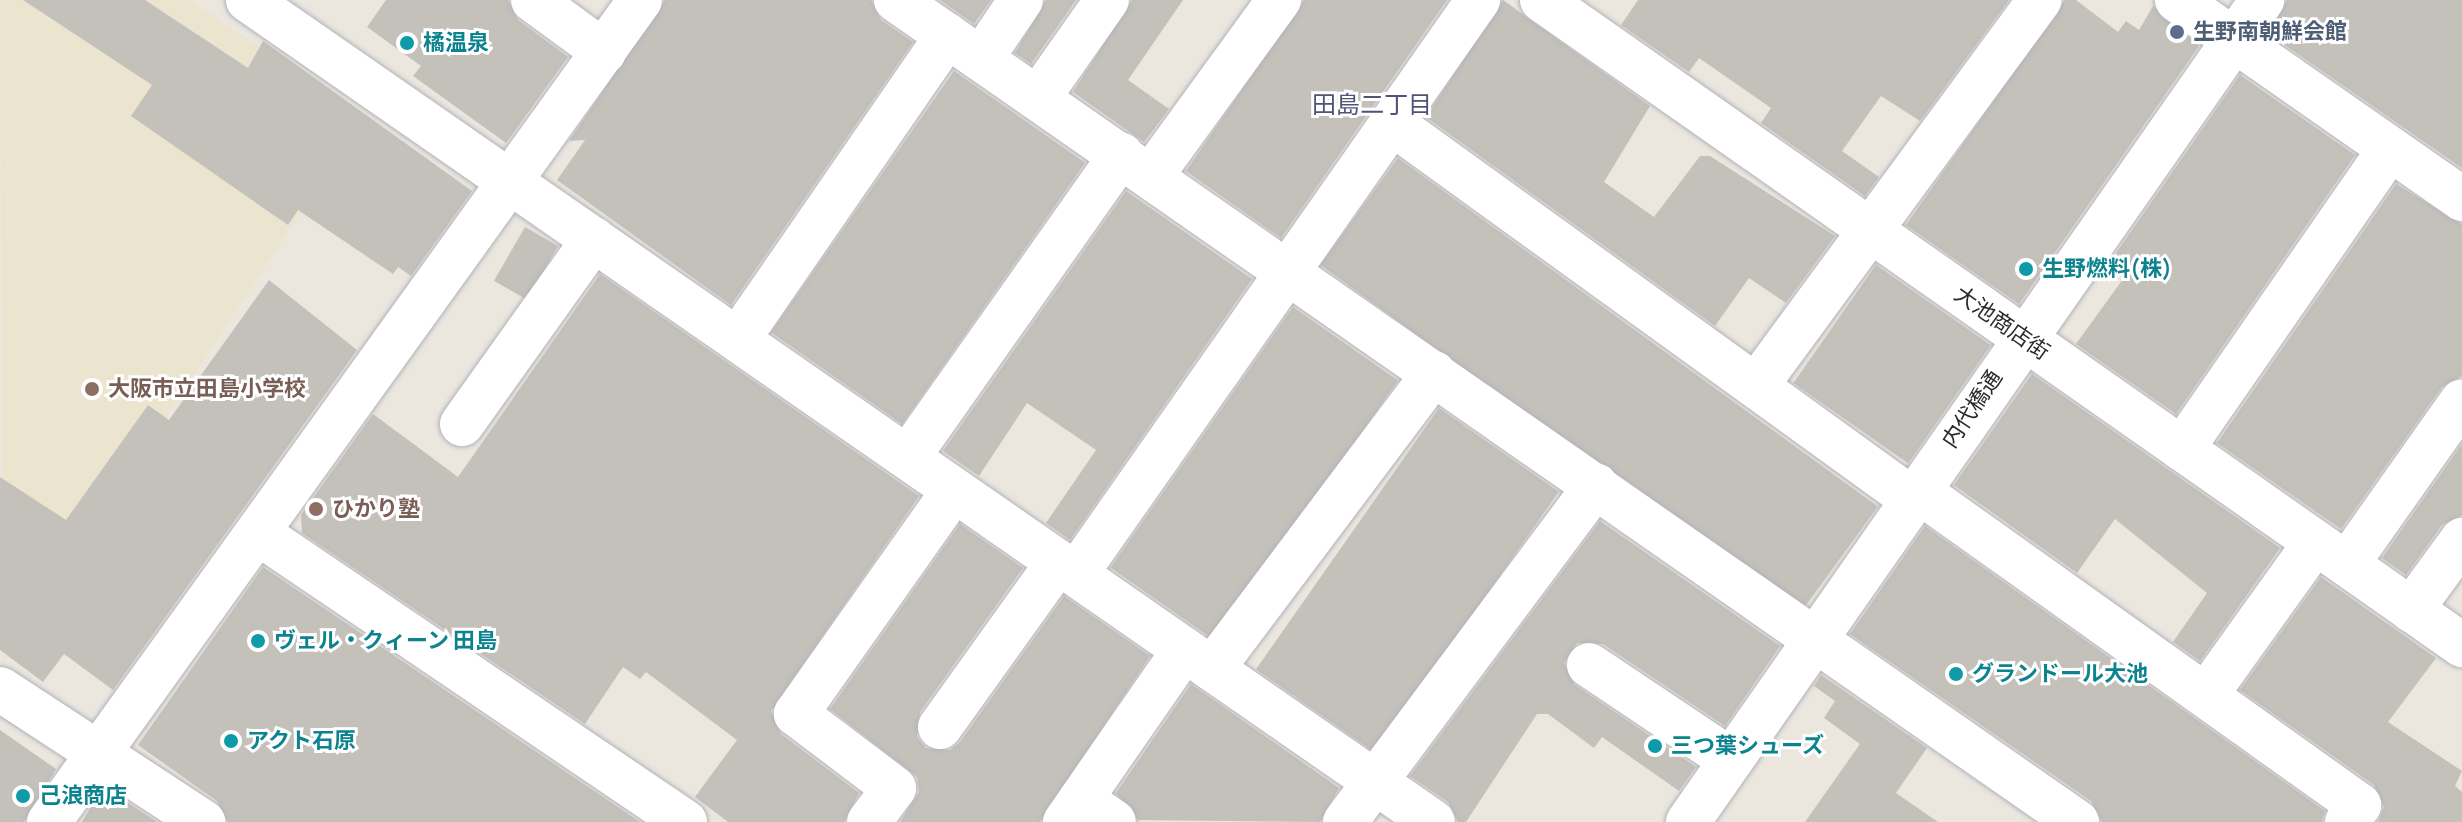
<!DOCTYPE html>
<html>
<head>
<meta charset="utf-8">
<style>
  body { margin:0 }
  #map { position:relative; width:2462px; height:822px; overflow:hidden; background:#ebe7df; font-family:Manrope,"Noto Sans JP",sans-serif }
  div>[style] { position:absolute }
  .education>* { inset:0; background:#ebe5d0 }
  .building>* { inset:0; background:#c4c1ba; transform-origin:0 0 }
  .roads { filter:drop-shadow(0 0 2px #b2b3bd) drop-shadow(0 0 2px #b2b3bd) }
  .minor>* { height:44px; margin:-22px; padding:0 22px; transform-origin:22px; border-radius:22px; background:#fff }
  .dots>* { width:22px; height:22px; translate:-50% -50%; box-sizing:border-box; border:4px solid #fff; border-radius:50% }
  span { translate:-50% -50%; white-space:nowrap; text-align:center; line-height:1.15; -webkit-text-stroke:6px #fff; paint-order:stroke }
  .service-label { font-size:22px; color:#4e5e75; font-weight:700 }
  .left { translate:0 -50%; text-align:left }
  .culture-label { font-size:22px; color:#0d838f; font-weight:700 }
  .street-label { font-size:22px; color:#2b2b2b }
  .education-label { font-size:22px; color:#785e54; font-weight:700 }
  .neighbourhood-label { font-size:24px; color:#505277 }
</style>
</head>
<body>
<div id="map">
  <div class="education">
    <div style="clip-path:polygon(0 0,190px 0,364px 117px,3px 664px)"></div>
  </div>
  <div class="building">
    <div style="clip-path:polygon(23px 0,145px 0,248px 68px,263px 41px,472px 191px,411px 276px,398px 267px,393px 274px,298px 210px,288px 225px,131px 116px,152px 85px)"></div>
    <div style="clip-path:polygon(386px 0,508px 0,518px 20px,568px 57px,506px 143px,413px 76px,421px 66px,367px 27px)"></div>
    <div style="clip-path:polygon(665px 0,871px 0,881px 20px,913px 42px,731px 305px,557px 180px,585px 140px,569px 141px)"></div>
    <div style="clip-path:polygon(940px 0,991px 0,974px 24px)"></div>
    <div style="clip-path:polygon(1046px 0,1076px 0,1031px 64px,1015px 53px)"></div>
    <div style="clip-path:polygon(1132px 0,1183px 0,1128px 80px,1169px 109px,1144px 142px,1073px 92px)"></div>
    <div style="clip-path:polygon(1304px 0,1447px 0,1281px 238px,1186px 171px)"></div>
    <div style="clip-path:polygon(1503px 0,1650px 106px,1604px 182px,1654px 217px,1700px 156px,1710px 156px,1835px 236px,1786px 303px,1749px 278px,1715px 326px,1426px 117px)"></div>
    <div style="clip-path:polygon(1638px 0,2009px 0,1920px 121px,1881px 96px,1842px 151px,1879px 177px,1865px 196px,1761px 123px,1771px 108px,1699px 58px,1689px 72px,1621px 25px)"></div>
    <div style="clip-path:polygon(2065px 0,2076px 0,2118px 32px,2126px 21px,2139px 30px,2153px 6px,2199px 46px,2019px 304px,1906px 225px)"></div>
    <div style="clip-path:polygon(2287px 0,2462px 0,2462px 168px,2269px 34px)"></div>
    <div style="left:954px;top:71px;width:160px;height:319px;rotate:35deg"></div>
    <div style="clip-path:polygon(2240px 75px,2355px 155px,2176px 414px,2076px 344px,2131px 268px,2114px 256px)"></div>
    <div style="left:1398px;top:158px;width:593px;height:132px;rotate:36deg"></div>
    <div style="clip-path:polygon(2396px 184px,2462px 224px,2462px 376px,2442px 387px,2341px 529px,2217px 443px)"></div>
    <div style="clip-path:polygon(1126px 191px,1252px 279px,1070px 540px,1046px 523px,1096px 450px,1027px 403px,979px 476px,943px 451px)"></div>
    <div style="left:525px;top:227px;width:38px;height:62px;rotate:30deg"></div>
    <div style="left:1876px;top:265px;width:140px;height:144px;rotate:35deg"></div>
    <div style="clip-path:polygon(600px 274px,919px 496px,771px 711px,781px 734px,859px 793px,844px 822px,728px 822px,695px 797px,737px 740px,646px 672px,640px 679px,623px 667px,585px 724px,302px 533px,301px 515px,373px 414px,458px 477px)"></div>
    <div style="clip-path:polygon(269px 280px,357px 350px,113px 690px,64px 654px,43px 682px,0 650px,0 477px,66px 520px,148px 405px,169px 420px)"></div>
    <div style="left:1293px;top:307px;width:128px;height:318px;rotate:35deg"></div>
    <div style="clip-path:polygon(2032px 374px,2280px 548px,2200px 661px,2173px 642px,2207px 593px,2115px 519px,2077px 573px,1954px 485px)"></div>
    <div style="left:1439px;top:408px;width:146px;height:319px;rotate:35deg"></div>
    <div style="clip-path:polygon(2462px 444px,2462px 515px,2442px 525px,2406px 575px,2382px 558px)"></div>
    <div style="clip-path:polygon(1600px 521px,1780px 646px,1725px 726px,1603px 644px,1577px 643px,1564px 663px,1575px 685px,1696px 767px,1679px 791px,1602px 737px,1594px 748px,1548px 714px,1537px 714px,1466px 822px,1458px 822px,1448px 802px,1410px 776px)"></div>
    <div style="clip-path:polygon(960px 524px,1023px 568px,920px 712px,917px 737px,926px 748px,950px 750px,960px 742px,1064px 596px,1150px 656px,1040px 822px,900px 822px,919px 792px,917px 777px,830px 709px)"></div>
    <div style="clip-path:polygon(1925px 526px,2325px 811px,2322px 822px,2102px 822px,2091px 801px,1850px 634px)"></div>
    <div style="clip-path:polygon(263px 567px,640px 822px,228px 822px,217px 801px,138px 745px)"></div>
    <div style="clip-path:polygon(2321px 577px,2436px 658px,2388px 722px,2462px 771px,2455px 786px,2462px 792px,2462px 822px,2378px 822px,2384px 807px,2374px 785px,2240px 690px)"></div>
    <div style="clip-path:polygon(1821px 675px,1927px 748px,1896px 793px,1938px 822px,1805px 822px,1860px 744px,1824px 718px,1835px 701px,1814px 686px)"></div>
    <div style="clip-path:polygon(1191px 684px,1339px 788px,1320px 822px,1138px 820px,1116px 793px)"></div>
    <div style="clip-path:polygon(0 730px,56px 769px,24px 822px,0 822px)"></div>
    <div style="clip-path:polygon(122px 799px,157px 822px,82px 822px,92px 805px)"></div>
  </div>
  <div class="roads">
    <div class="minor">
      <div style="left:248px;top:0;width:1442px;rotate:34.75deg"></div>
      <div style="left:533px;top:0;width:88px;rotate:36.2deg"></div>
      <div style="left:896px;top:0;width:1439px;rotate:34.84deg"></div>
      <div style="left:1542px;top:0;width:1124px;rotate:35.03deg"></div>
      <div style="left:2177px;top:0;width:348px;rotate:34.9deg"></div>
      <div style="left:981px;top:59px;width:71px;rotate:-55.9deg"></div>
      <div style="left:1038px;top:98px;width:120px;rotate:-54.9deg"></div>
      <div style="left:1393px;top:124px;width:640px;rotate:35.85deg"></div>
      <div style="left:1151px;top:176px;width:218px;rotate:-54deg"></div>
      <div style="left:738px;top:339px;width:369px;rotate:-55.4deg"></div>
      <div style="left:1756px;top:386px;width:479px;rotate:-53.7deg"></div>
      <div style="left:462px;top:424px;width:227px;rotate:-54.5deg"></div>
      <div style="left:2182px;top:449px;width:365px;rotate:-55.3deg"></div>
      <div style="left:908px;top:457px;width:370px;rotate:-54.8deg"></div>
      <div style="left:1917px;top:490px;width:543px;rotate:35.48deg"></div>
      <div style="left:2359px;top:805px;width:21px;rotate:125deg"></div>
      <div style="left:261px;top:535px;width:512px;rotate:34.09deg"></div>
      <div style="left:2347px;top:564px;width:199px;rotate:-54.8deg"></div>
      <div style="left:1076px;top:574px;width:701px;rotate:-54.99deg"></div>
      <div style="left:2411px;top:610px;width:87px;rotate:-53.9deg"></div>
      <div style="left:1589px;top:665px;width:171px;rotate:33.8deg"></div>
      <div style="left:1212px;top:669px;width:370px;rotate:-53.1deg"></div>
      <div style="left:0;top:689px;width:243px;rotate:33.2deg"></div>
      <div style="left:2206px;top:695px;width:187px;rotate:-54.4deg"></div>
      <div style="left:940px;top:727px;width:203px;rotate:-54.4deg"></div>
      <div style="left:1081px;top:799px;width:40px;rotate:34.9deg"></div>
      <div style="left:49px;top:822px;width:1012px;rotate:-54.28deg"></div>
      <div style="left:869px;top:822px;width:42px;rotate:-53.7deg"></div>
      <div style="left:894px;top:788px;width:123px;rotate:-142.9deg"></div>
      <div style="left:796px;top:714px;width:274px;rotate:-54.8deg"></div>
      <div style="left:1065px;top:822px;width:209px;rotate:-55.3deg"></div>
      <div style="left:1345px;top:822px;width:420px;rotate:-53.3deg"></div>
      <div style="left:1688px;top:822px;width:1003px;rotate:-55.07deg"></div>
    </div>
  </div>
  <div class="dots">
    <div style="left:2177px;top:32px;background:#5c6f8a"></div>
    <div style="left:407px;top:43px;background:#0f9aa8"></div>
    <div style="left:2026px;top:269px;background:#0f9aa8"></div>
    <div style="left:92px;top:389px;background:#8d6e63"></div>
    <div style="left:316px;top:509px;background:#8d6e63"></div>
    <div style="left:258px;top:641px;background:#0f9aa8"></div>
    <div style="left:1956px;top:674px;background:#0f9aa8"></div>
    <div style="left:231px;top:741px;background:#0f9aa8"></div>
    <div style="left:1655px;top:746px;background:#0f9aa8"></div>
    <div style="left:23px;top:796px;background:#0f9aa8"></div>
  </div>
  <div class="service-label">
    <span class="left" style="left:2193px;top:32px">生野南朝鮮会館</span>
  </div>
  <div class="culture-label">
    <span class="left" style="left:423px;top:43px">橘温泉</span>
    <span class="left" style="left:2042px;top:269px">生野燃料(株)</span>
    <span class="left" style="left:274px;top:641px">ヴェル・クィーン 田島</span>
    <span class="left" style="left:1972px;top:674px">グランドール大池</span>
    <span class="left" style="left:247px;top:741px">アクト石原</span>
    <span class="left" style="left:1671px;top:746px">三つ葉シューズ</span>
    <span class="left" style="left:39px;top:796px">己浪商店</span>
  </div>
  <div class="street-label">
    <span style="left:2002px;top:323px;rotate:35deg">大池商店街</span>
    <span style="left:1972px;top:409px;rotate:-56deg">内代橋通</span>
  </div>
  <div class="education-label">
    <span class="left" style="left:108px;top:389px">大阪市立田島小学校</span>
    <span class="left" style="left:332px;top:509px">ひかり塾</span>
  </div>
  <div class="neighbourhood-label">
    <span style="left:1372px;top:104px">田島二丁目</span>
  </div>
</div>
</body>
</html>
